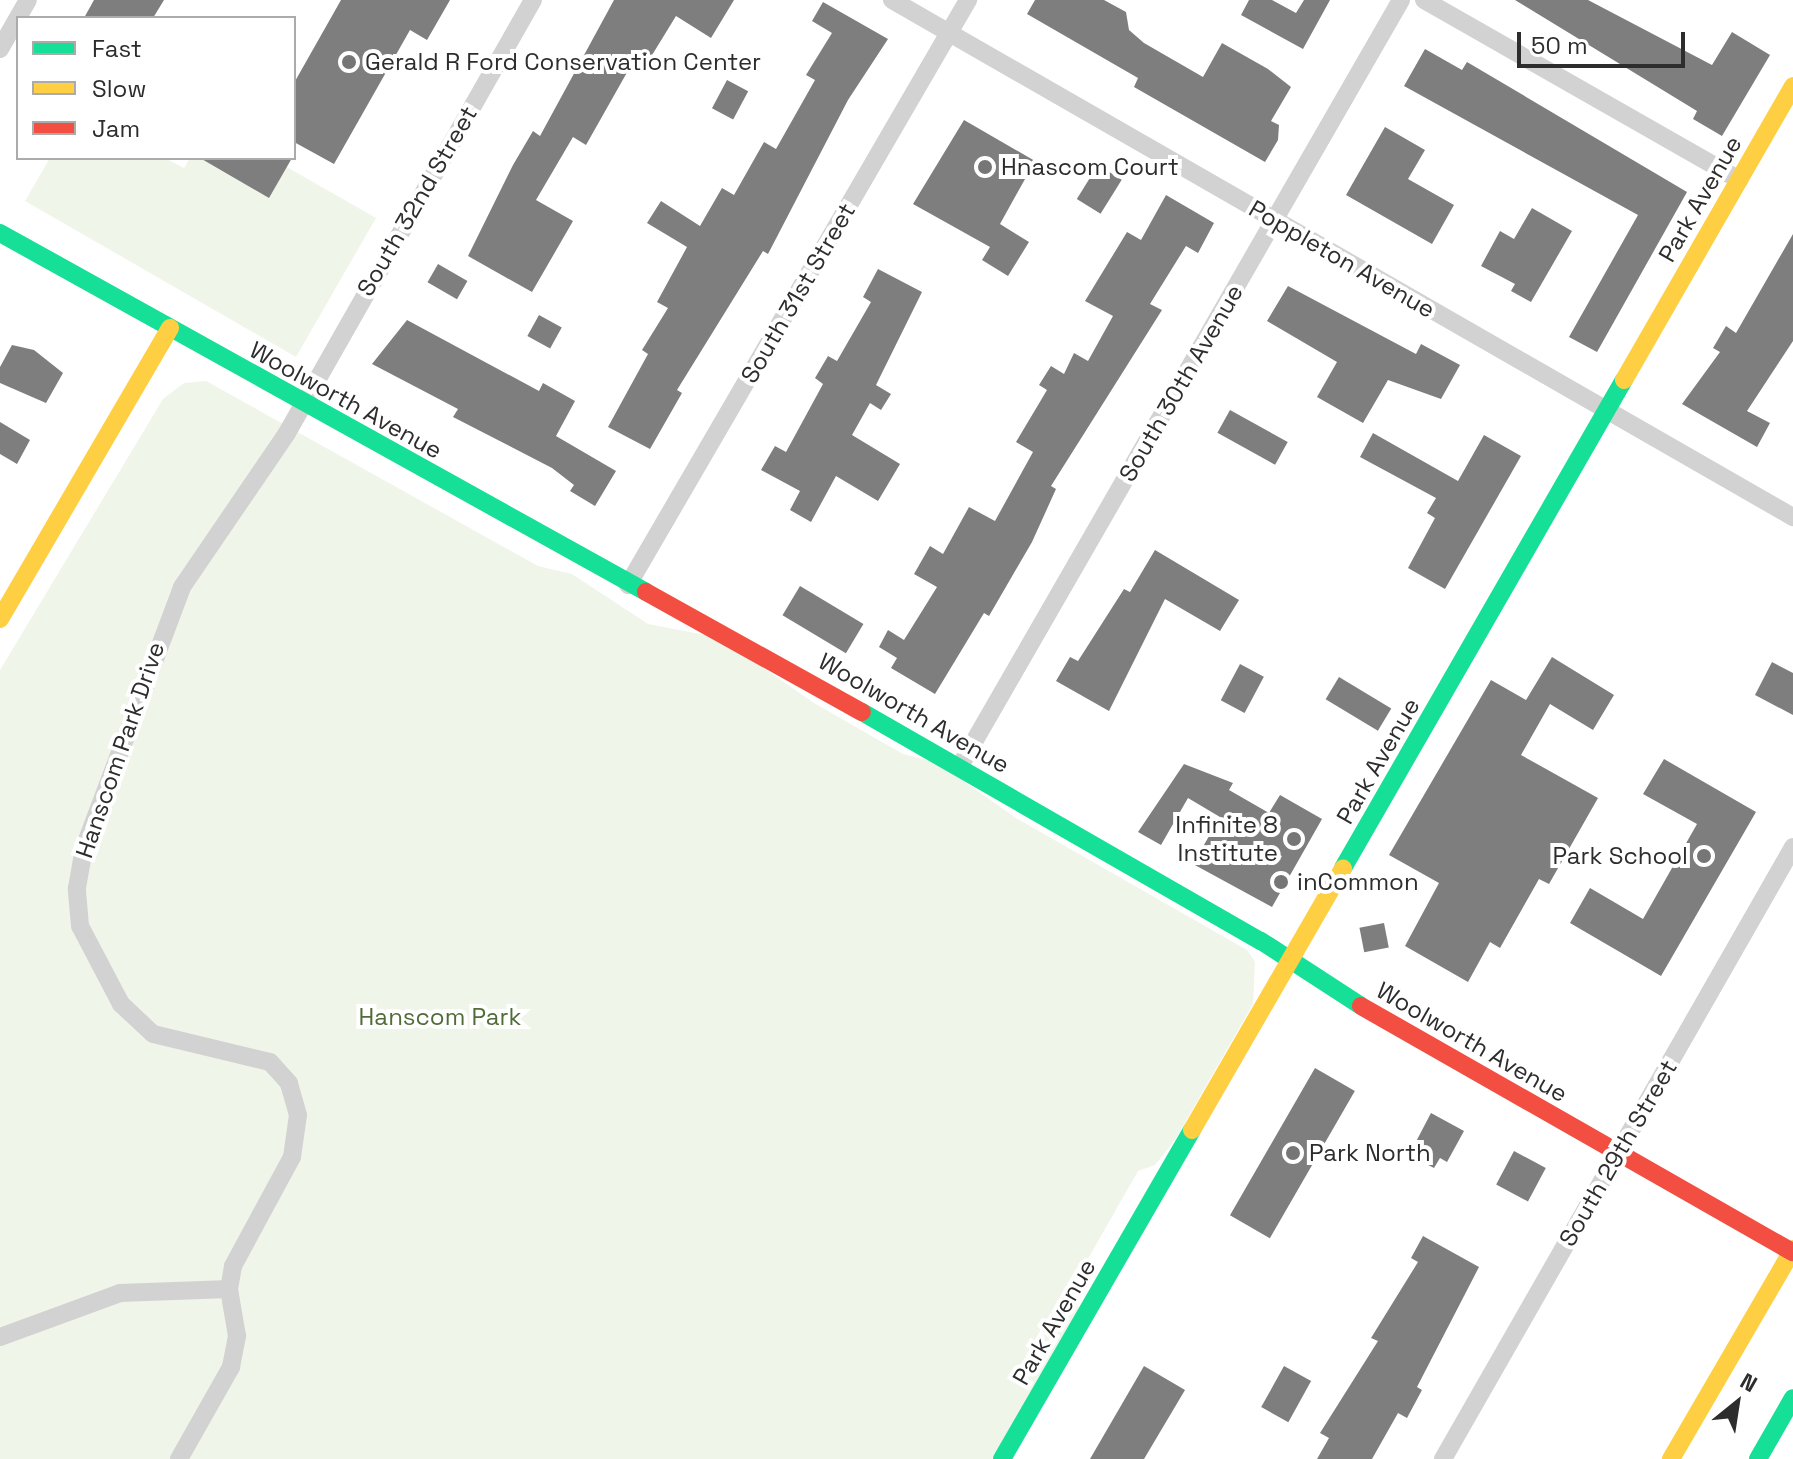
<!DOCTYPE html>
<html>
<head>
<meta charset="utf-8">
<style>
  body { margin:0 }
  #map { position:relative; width:1793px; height:1459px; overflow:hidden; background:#fff; font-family:"Space Grotesk",sans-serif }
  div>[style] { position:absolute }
  .green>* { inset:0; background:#f0f5ea }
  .building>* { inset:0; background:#7e7e7e; transform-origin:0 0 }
  .street>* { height:18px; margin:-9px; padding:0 9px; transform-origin:9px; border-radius:9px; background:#d2d2d2 }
  .fast>* { height:18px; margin:-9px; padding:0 9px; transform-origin:9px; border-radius:9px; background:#16e098 }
  .slow>* { height:18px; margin:-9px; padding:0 9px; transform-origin:9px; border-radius:9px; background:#ffcf43 }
  .jam>* { height:18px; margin:-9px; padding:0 9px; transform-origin:9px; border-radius:9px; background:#f24e42 }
  .dots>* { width:22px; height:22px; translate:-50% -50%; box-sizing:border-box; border:4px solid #fff; border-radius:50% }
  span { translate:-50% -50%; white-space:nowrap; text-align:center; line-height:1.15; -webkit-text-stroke:8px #fff; paint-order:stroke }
  .poi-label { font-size:24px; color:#2d2d2d }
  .left { translate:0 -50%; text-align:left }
  .right { translate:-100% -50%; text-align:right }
  .street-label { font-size:24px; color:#2d2d2d }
  .park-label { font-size:24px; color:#506d37 }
  .legend { position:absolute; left:16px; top:16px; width:280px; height:144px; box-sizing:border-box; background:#fff; border:2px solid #ababab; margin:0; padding:10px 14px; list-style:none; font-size:24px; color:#2d2d2d }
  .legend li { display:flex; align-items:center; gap:16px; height:40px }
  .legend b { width:40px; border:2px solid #ababab }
  .north { position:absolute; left:1697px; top:1363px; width:80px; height:80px; -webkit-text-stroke:6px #fff; paint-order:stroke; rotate:30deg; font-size:22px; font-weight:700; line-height:32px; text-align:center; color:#2d2d2d }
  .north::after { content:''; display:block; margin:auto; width:28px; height:36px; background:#2d2d2d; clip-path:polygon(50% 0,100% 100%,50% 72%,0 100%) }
  .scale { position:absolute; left:1517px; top:32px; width:168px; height:36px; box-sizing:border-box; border:4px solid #2d2d2d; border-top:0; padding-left:10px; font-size:24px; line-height:28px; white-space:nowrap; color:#2d2d2d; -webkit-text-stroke:6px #fff; paint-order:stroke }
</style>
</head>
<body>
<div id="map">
  <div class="green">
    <div style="clip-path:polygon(50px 158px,165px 158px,184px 168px,190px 158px,271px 158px,376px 218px,296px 357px,25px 201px)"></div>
    <div style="clip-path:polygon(206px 381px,538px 566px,572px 574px,648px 624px,721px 638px,814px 703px,903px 754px,938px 763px,1016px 818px,1247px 950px,1255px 962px,1253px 1004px,1175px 1140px,1155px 1165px,1138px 1171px,1072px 1287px,1080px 1295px,1076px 1321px,992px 1459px,0 1459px,0 670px,163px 399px,184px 383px)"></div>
  </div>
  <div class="building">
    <div style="clip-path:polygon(94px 0,164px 0,153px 18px,84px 18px)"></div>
    <div style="clip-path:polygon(341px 0,450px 0,427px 40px,410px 30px,334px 164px,294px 142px,294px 83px)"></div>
    <div style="clip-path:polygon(614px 0,734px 0,711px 38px,676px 16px,649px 60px,638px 53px,586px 145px,573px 137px,536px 200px,573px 221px,532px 292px,468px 256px,513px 165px,533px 131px,540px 136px)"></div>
    <div style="clip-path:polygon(1035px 0,1104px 0,1126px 12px,1129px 30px,1144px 43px,1203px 77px,1222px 43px,1268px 69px,1291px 87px,1271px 121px,1279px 125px,1278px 140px,1265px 162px,1134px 87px,1138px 78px,1027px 14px)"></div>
    <div style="clip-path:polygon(1249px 0,1272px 0,1296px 13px,1304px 0,1330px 0,1303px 49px,1241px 15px)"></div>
    <div style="clip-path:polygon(1515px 0,1588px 0,1712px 65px,1732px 32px,1770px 55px,1722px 136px,1693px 119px,1697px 111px)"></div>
    <div style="clip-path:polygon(823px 2px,888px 39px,848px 100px,768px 254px,763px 251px,677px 390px,682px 393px,650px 449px,608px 427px,648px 354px,642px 350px,668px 308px,657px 302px,687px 247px,647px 223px,661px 201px,700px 226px,722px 188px,734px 195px,764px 142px,776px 149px,815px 80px,806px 75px,832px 33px,812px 21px)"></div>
    <div style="clip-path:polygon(1425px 49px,1462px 70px,1467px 62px,1687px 192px,1597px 352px,1569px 337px,1638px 215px,1404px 86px)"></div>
    <div style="left:727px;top:80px;width:24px;height:32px;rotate:28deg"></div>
    <div style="clip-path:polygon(964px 120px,1035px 161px,1000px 224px,1029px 242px,1008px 276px,982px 260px,990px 247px,913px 204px)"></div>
    <div style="clip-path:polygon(1385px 127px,1425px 150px,1408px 179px,1454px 205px,1432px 244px,1346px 195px)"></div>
    <div style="clip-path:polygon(200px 158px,292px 158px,269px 198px)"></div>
    <div style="left:1098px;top:165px;width:28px;height:40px;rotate:32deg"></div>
    <div style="clip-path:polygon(1166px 195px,1214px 223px,1198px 253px,1186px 246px,1150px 304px,1162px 310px,1051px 486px,1056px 489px,1032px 542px,989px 616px,984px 613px,935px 694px,891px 668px,897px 658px,879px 647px,888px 630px,904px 640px,937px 587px,914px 574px,930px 546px,943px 554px,969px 507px,995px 521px,1033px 452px,1016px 442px,1047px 390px,1039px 385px,1051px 366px,1064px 374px,1074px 353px,1088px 361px,1113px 316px,1085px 301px,1127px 232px,1141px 240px)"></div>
    <div style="clip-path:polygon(1532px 208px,1572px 231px,1531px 302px,1511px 291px,1515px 284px,1481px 266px,1500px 231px,1514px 239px)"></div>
    <div style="clip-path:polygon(1793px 234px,1793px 341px,1747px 411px,1770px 423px,1757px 447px,1682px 404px,1720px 352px,1713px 348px,1726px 326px,1736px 333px)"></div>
    <div style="left:438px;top:264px;width:34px;height:21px;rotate:30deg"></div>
    <div style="clip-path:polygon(878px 269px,922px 292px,876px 385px,891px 394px,881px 410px,870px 403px,852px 435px,900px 464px,878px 501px,836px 476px,811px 522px,790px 510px,800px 491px,761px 470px,775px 446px,786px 452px,823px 384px,815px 378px,828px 356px,837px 361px,871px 302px,863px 297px)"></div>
    <div style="clip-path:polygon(1288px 286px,1416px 354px,1421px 344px,1460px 365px,1441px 399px,1388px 380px,1363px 423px,1317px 397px,1337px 362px,1267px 321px)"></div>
    <div style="left:539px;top:315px;width:26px;height:24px;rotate:29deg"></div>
    <div style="clip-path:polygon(407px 320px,539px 391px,543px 383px,575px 401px,556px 436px,616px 471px,595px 506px,570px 491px,574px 485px,552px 468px,453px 417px,458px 409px,372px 364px)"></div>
    <div style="clip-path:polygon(12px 345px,34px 350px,63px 373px,46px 403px,0 383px,0 367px)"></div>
    <div style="left:1230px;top:410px;width:66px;height:26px;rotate:29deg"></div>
    <div style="clip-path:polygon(0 422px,30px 440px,17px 464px,0 454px)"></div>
    <div style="clip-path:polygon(1373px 433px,1458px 481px,1484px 435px,1521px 456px,1445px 589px,1408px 568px,1435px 518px,1427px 513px,1436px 498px,1360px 457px)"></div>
    <div style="clip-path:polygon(1155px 550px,1239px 600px,1220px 631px,1165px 599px,1109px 711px,1056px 681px,1070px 657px,1078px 661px,1124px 589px,1130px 592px)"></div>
    <div style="left:800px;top:586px;width:74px;height:34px;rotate:31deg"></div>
    <div style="clip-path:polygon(1552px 657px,1614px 695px,1593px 730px,1550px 704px,1521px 755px,1598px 798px,1549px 884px,1539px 879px,1500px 948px,1490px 942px,1468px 982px,1405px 946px,1439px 883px,1389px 855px,1491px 680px,1526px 700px)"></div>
    <div style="clip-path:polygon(1772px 662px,1793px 673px,1793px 715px,1755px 695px)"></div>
    <div style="left:1240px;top:664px;width:27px;height:41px;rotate:28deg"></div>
    <div style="left:1339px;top:677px;width:61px;height:26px;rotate:31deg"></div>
    <div style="clip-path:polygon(1664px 759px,1756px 812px,1661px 976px,1570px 923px,1590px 888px,1643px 919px,1697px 824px,1643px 794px)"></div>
    <div style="clip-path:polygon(1184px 764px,1233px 783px,1229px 790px,1269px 813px,1280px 795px,1322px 819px,1272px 907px,1193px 864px,1220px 817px,1188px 798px,1161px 845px,1138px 832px)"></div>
    <div style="left:1384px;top:923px;width:25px;height:25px;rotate:79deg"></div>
    <div style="left:1315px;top:1068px;width:46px;height:170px;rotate:30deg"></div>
    <div style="clip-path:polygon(1431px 1113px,1464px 1131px,1447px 1162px,1440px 1158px,1434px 1168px,1409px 1155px)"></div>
    <div style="left:1514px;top:1151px;width:36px;height:38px;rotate:28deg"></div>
    <div style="clip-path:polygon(1423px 1236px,1479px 1267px,1417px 1387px,1422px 1390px,1407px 1418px,1398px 1413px,1372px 1459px,1317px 1459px,1329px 1438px,1320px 1433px,1378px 1341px,1371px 1338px,1418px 1262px,1411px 1258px)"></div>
    <div style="clip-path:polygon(1144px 1366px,1185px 1390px,1144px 1459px,1090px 1459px)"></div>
    <div style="left:1284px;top:1366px;width:31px;height:47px;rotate:29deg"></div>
  </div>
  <div class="street">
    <div style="left:892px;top:0;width:1039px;rotate:29.85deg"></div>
    <div style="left:1424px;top:0;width:363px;rotate:29.7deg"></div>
    <div style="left:0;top:49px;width:56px;rotate:-60.3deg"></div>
    <div style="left:628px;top:585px;width:677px;rotate:-59.83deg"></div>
    <div style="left:960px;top:766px;width:884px;rotate:-60.07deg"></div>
    <div style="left:0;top:1337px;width:128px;rotate:-20.1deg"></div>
    <div style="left:120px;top:1293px;width:109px;rotate:-2.1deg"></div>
    <div style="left:179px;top:1459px;width:106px;rotate:-60.5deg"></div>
    <div style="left:231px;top:1367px;width:32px;rotate:-79deg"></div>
    <div style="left:237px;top:1336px;width:48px;rotate:-99.7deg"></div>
    <div style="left:229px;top:1289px;width:23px;rotate:-80deg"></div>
    <div style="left:233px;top:1266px;width:124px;rotate:-61.6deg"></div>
    <div style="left:292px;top:1157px;width:42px;rotate:-81.9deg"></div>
    <div style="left:298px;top:1115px;width:33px;rotate:-106deg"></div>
    <div style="left:289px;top:1083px;width:28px;rotate:-132deg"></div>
    <div style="left:270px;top:1062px;width:120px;rotate:-166.5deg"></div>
    <div style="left:153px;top:1034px;width:44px;rotate:-136.8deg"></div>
    <div style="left:121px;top:1004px;width:88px;rotate:-117.7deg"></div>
    <div style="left:80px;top:926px;width:38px;rotate:-95deg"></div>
    <div style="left:77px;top:888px;width:41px;rotate:-80.1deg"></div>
    <div style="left:84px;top:848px;width:279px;rotate:-69.4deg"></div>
    <div style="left:182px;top:587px;width:186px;rotate:-55.7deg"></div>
    <div style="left:287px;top:433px;width:498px;rotate:-60.4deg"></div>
    <div style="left:1443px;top:1459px;width:705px;rotate:-60.23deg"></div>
  </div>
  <div class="fast">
    <div style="left:0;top:233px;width:739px;rotate:29.06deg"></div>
    <div style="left:862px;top:712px;width:460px;rotate:29.9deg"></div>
    <div style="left:1261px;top:941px;width:119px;rotate:33deg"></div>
    <div style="left:1343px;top:868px;width:563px;rotate:-60.07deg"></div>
    <div style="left:1002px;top:1459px;width:380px;rotate:-60deg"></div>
    <div style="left:1758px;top:1459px;width:70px;rotate:-60.2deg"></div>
  </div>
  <div class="slow">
    <div style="left:1624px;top:380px;width:339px;rotate:-60.1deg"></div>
    <div style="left:0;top:619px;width:337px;rotate:-59.7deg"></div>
    <div style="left:1192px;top:1130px;width:302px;rotate:-60deg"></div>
    <div style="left:1671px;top:1459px;width:243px;rotate:-59.8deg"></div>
  </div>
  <div class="jam">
    <div style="left:646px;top:592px;width:247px;rotate:29.1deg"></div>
    <div style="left:1361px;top:1006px;width:497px;rotate:29.7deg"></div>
  </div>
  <div class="dots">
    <div style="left:349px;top:62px;background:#767676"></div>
    <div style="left:985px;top:167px;background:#767676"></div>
    <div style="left:1294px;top:839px;background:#767676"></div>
    <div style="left:1704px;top:856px;background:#767676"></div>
    <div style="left:1281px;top:882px;background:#767676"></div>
    <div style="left:1293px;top:1153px;background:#767676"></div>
  </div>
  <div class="poi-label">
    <span class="left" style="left:365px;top:62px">Gerald R Ford Conservation Center</span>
    <span class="left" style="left:1001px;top:167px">Hnascom Court</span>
    <span class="right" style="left:1278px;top:839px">Infinite 8<br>Institute</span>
    <span class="right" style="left:1688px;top:856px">Park School</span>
    <span class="left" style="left:1297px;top:882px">inCommon</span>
    <span class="left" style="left:1309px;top:1153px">Park North</span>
  </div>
  <div class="street-label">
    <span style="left:1700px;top:199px;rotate:-60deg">Park Avenue</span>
    <span style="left:417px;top:201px;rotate:-60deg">South 32nd Street</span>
    <span style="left:1342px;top:259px;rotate:30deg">Poppleton Avenue</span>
    <span style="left:798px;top:293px;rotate:-60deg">South 31st Street</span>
    <span style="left:1181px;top:383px;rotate:-60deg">South 30th Avenue</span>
    <span style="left:346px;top:400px;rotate:29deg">Woolworth Avenue</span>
    <span style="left:914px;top:713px;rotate:30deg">Woolworth Avenue</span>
    <span style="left:120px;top:750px;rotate:-71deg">Hanscom Park Drive</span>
    <span style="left:1378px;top:761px;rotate:-60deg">Park Avenue</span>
    <span style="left:1472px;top:1042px;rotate:30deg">Woolworth Avenue</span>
    <span style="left:1618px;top:1153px;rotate:-60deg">South 29th Street</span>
    <span style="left:1054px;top:1322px;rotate:-60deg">Park Avenue</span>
  </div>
  <div class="park-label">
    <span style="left:440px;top:1017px">Hanscom Park</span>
  </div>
  <ul class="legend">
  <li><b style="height:10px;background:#16e098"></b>Fast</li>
  <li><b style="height:10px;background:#ffcf43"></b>Slow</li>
  <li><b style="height:10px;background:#f24e42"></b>Jam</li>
  </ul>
  <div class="north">N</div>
  <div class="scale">50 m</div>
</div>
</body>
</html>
